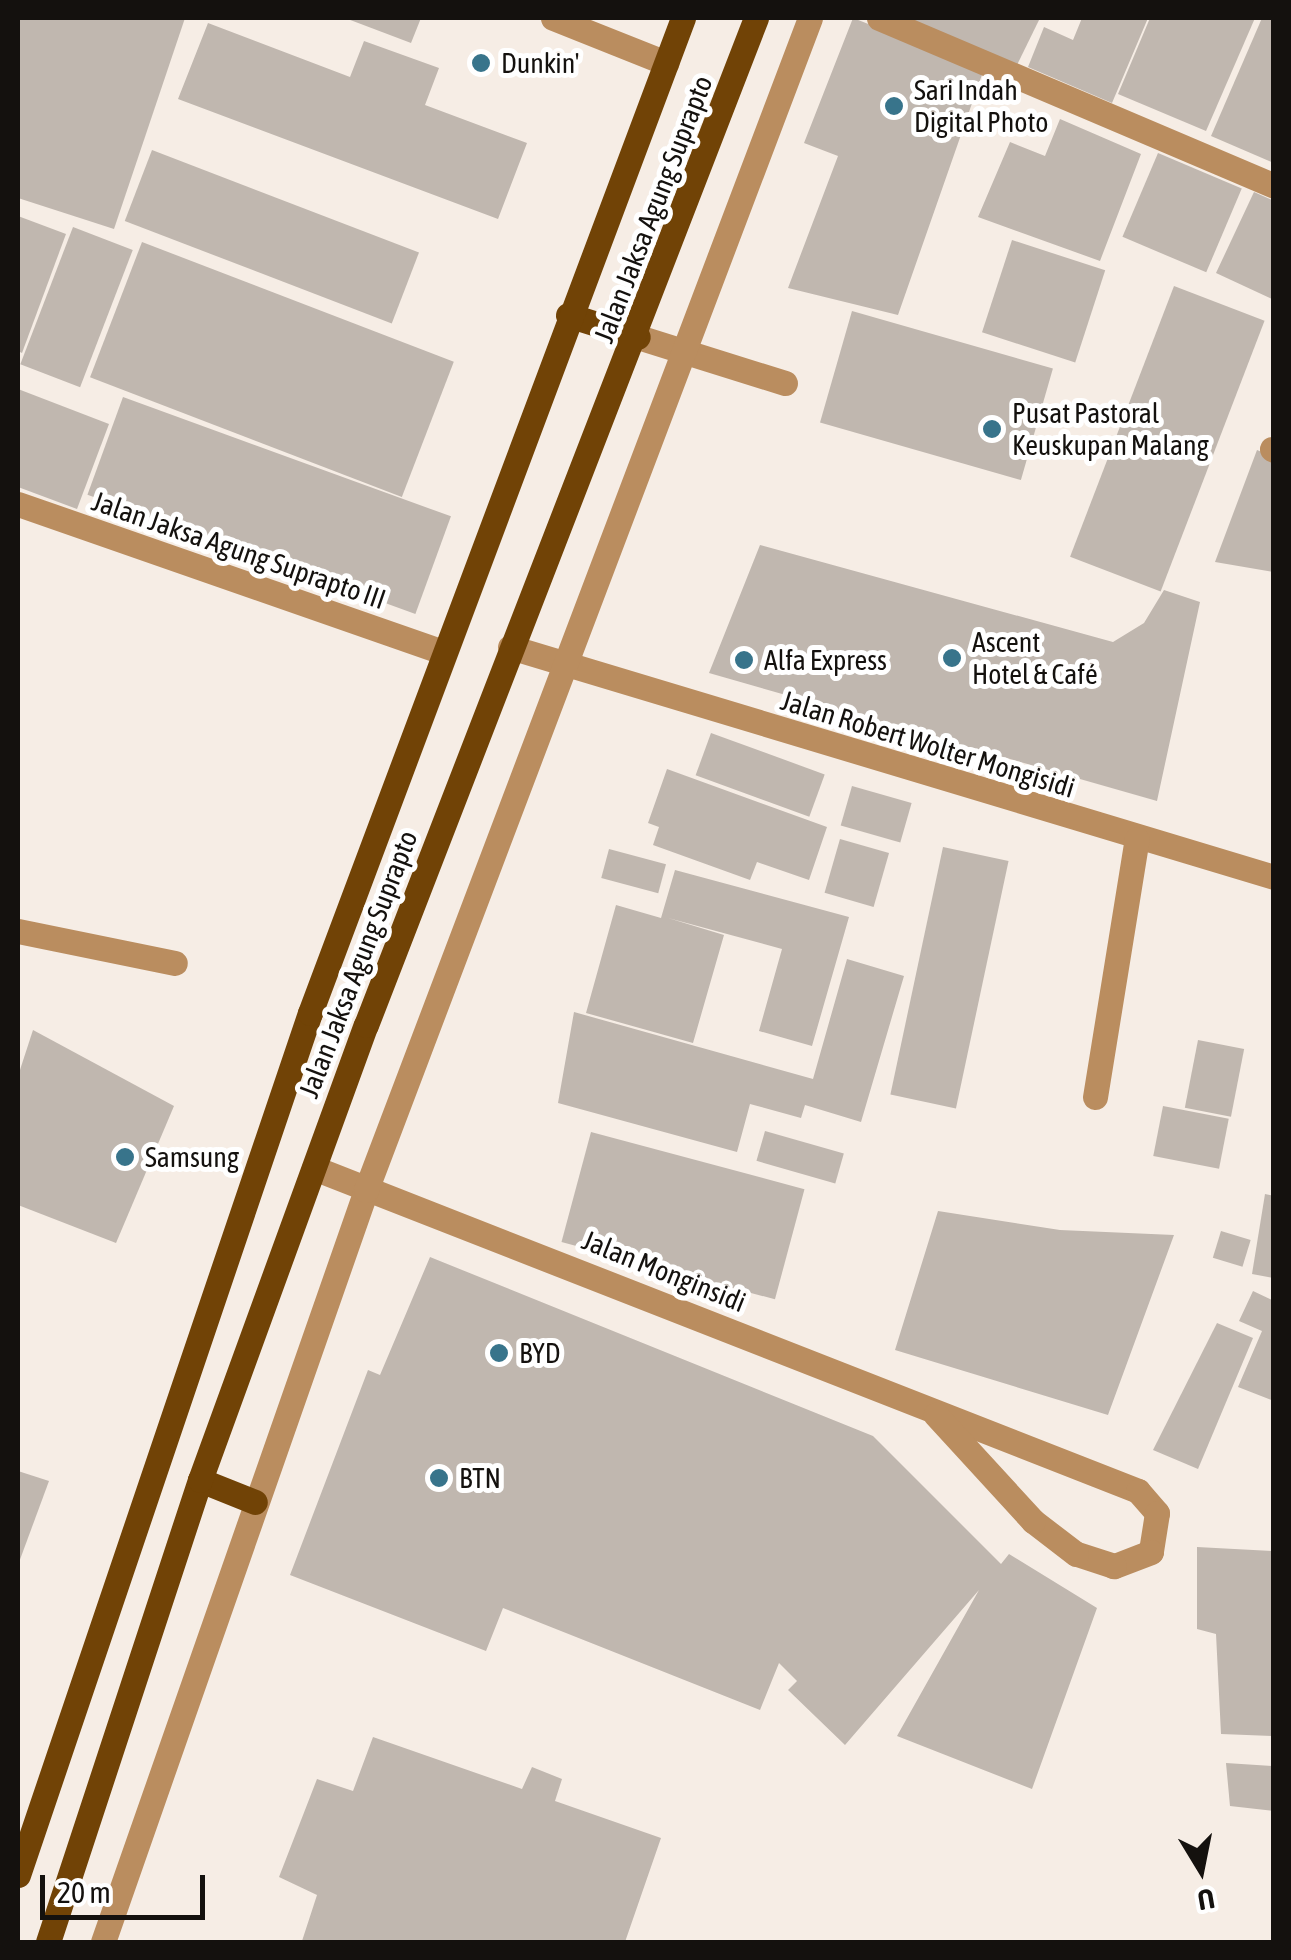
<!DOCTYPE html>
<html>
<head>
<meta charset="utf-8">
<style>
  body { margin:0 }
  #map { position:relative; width:1291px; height:1960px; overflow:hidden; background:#f6ede5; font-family:"Asap Condensed",sans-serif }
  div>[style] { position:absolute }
  .building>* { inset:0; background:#c0b7af; transform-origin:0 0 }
  .minor>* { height:25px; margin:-12.5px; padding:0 12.5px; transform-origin:12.5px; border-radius:12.5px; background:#ba8d5f }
  .major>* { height:25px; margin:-12.5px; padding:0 12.5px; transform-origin:12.5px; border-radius:12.5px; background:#714306 }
  .dots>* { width:28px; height:28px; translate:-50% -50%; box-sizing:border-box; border:5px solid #fff; border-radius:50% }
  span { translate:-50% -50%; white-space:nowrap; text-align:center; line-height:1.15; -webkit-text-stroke:10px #fff; paint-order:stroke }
  .poi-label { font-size:28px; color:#14110e }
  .left { translate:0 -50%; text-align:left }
  .street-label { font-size:28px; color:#14110e }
  .frame { position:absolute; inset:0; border:20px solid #14110e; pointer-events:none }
  .north { position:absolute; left:1151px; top:1820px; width:100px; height:100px; -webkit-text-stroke:8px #fff; paint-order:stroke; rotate:170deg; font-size:28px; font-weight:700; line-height:40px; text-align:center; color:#14110e }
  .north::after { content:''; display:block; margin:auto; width:35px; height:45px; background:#14110e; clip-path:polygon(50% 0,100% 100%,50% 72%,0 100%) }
  .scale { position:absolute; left:40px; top:1875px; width:165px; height:45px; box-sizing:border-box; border:5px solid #14110e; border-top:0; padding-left:12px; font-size:30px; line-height:35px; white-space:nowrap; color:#14110e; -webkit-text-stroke:8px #fff; paint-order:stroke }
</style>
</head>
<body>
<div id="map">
  <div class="building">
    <div style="clip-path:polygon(18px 18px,185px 18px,114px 229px,18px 198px)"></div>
    <div style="clip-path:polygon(345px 18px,421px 18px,411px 43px)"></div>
    <div style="clip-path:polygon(853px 18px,984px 69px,898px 315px,788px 288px,838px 156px,804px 143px)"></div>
    <div style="clip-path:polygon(906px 18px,1040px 18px,1017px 65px)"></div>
    <div style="clip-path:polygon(1082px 18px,1148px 18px,1112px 103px,1028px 67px,1044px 27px,1073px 40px)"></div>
    <div style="clip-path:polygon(1150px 18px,1255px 18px,1206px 131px,1118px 94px)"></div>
    <div style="clip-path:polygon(1262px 18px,1274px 18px,1274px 163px,1211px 136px)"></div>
    <div style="clip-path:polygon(208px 23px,350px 77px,364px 41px,439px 68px,425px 105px,527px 143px,498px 219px,178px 99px)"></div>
    <div style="clip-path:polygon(1060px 119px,1141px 154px,1100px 261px,978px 217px,1010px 142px,1045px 156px)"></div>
    <div style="left:152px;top:150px;width:286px;height:76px;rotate:21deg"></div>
    <div style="left:1158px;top:153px;width:91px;height:91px;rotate:23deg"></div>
    <div style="clip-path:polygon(1254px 192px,1274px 201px,1274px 300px,1216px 273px)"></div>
    <div style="clip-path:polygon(18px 216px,66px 234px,22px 353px,18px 351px)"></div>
    <div style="left:73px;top:227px;width:64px;height:147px;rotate:21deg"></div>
    <div style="left:1012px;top:240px;width:98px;height:97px;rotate:18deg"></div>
    <div style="left:142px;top:242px;width:334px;height:145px;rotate:21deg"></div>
    <div style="left:1174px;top:286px;width:97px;height:290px;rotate:21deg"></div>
    <div style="left:852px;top:311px;width:209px;height:116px;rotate:16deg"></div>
    <div style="clip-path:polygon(18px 389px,109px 424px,77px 509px,18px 487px)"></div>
    <div style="left:123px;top:397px;width:349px;height:104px;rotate:20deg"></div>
    <div style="clip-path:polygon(1257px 450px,1274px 457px,1274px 572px,1215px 562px)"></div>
    <div style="clip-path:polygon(760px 545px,1113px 642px,1144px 623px,1164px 590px,1200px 602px,1157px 801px,709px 673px)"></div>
    <div style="left:711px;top:733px;width:121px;height:45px;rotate:20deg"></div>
    <div style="clip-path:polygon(667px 769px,827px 827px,809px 880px,757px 862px,750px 880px,653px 845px,659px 827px,648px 823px)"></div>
    <div style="left:852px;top:786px;width:62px;height:41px;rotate:16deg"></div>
    <div style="left:840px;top:839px;width:51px;height:56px;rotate:16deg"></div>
    <div style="left:943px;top:847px;width:67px;height:253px;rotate:12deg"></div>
    <div style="left:609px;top:849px;width:59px;height:30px;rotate:15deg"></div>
    <div style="clip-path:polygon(675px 870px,849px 917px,812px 1046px,759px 1031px,782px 949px,668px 918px,724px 935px,693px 1043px,586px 1013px,616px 905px,661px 918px)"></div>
    <div style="clip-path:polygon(847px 959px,904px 976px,861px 1122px,805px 1105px,801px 1118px,750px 1104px,737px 1152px,558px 1103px,574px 1012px,813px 1079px)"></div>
    <div style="clip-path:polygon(33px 1030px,174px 1106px,116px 1243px,18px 1205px,18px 1076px)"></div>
    <div style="left:1198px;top:1040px;width:47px;height:69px;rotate:11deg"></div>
    <div style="left:1163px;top:1106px;width:67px;height:51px;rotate:11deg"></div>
    <div style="left:765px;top:1131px;width:82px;height:31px;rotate:16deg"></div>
    <div style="left:591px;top:1132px;width:221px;height:114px;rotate:15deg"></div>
    <div style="clip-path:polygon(1265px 1194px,1274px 1196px,1274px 1278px,1252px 1274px)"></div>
    <div style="clip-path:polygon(938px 1211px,1060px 1230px,1174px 1235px,1108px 1415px,895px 1350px)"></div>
    <div style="left:1221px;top:1231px;width:31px;height:28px;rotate:17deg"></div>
    <div style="clip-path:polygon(430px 1257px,873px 1436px,1001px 1564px,1009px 1554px,1097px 1608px,1032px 1789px,897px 1736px,979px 1590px,845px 1745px,788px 1690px,797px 1681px,779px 1663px,760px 1710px,503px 1608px,486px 1651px,290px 1575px,368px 1370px,380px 1375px)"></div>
    <div style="clip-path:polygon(1253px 1291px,1274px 1301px,1274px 1401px,1238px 1387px,1262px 1331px,1239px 1321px)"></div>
    <div style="clip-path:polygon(1217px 1323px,1253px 1338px,1198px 1469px,1153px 1450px)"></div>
    <div style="clip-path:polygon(18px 1471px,49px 1481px,18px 1565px)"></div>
    <div style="clip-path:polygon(1197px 1547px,1274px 1551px,1274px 1736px,1221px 1734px,1216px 1634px,1197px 1629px)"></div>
    <div style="clip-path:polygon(373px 1737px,522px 1789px,532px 1767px,562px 1779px,555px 1801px,661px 1838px,625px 1942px,302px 1941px,317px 1895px,279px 1877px,317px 1779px,353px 1791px)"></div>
    <div style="clip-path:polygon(1226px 1763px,1274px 1766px,1274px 1811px,1230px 1806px)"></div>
  </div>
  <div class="minor">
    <div style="left:553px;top:18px;width:122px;rotate:21.7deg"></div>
    <div style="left:879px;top:18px;width:429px;rotate:23deg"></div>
    <div style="left:638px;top:337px;width:154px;rotate:17.4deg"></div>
    <div style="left:1272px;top:449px;width:2px;rotate:27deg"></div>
    <div style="left:18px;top:504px;width:448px;rotate:19.2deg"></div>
    <div style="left:510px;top:647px;width:798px;rotate:16.75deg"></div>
    <div style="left:18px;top:931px;width:160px;rotate:11.5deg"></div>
    <div style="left:1095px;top:1097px;width:261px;rotate:-80.8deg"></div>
    <div style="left:314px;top:1168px;width:885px;rotate:21.4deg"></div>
    <div style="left:1138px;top:1491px;width:29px;rotate:49deg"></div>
    <div style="left:1157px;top:1513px;width:39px;rotate:99deg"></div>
    <div style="left:1151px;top:1552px;width:40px;rotate:159deg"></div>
    <div style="left:1114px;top:1566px;width:40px;rotate:-162deg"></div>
    <div style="left:1076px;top:1554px;width:54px;rotate:-142.5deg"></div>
    <div style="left:1033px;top:1521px;width:144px;rotate:-132.5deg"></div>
    <div style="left:103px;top:1942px;width:797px;rotate:-70.72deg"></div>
    <div style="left:366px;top:1190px;width:1253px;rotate:-69.25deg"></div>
  </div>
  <div class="major">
    <div style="left:568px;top:315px;width:73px;rotate:17.4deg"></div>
    <div style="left:200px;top:1480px;width:59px;rotate:21.8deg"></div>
    <div style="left:18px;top:1875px;width:910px;rotate:-71.29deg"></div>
    <div style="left:310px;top:1013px;width:1063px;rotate:-69.45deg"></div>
    <div style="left:48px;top:1942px;width:486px;rotate:-71.8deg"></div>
    <div style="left:200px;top:1480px;width:484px;rotate:-70deg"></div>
    <div style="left:366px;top:1025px;width:1080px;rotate:-68.83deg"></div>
  </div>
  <div class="dots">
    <div style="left:481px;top:63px;background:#38748b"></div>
    <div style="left:894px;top:106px;background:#38748b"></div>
    <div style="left:992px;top:429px;background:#38748b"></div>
    <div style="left:952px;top:658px;background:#38748b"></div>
    <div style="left:744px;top:660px;background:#38748b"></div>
    <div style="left:125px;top:1157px;background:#38748b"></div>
    <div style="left:499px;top:1353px;background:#38748b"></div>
    <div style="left:439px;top:1478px;background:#38748b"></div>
  </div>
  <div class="poi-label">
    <span class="left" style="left:501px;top:63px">Dunkin'</span>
    <span class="left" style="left:914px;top:106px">Sari Indah<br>Digital Photo</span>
    <span class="left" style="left:1012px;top:429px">Pusat Pastoral<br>Keuskupan Malang</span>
    <span class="left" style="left:972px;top:658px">Ascent<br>Hotel &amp; Café</span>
    <span class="left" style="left:764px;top:660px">Alfa Express</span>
    <span class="left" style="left:145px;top:1157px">Samsung</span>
    <span class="left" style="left:519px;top:1353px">BYD</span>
    <span class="left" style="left:459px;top:1478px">BTN</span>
  </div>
  <div class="street-label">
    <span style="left:653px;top:209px;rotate:-69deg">Jalan Jaksa Agung Suprapto</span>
    <span style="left:239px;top:550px;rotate:19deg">Jalan Jaksa Agung Suprapto III</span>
    <span style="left:928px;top:744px;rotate:17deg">Jalan Robert Wolter Mongisidi</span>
    <span style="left:358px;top:964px;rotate:-69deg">Jalan Jaksa Agung Suprapto</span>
    <span style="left:664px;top:1271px;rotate:22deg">Jalan Monginsidi</span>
  </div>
  <div class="frame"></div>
  <div class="north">U</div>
  <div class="scale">20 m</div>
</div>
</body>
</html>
